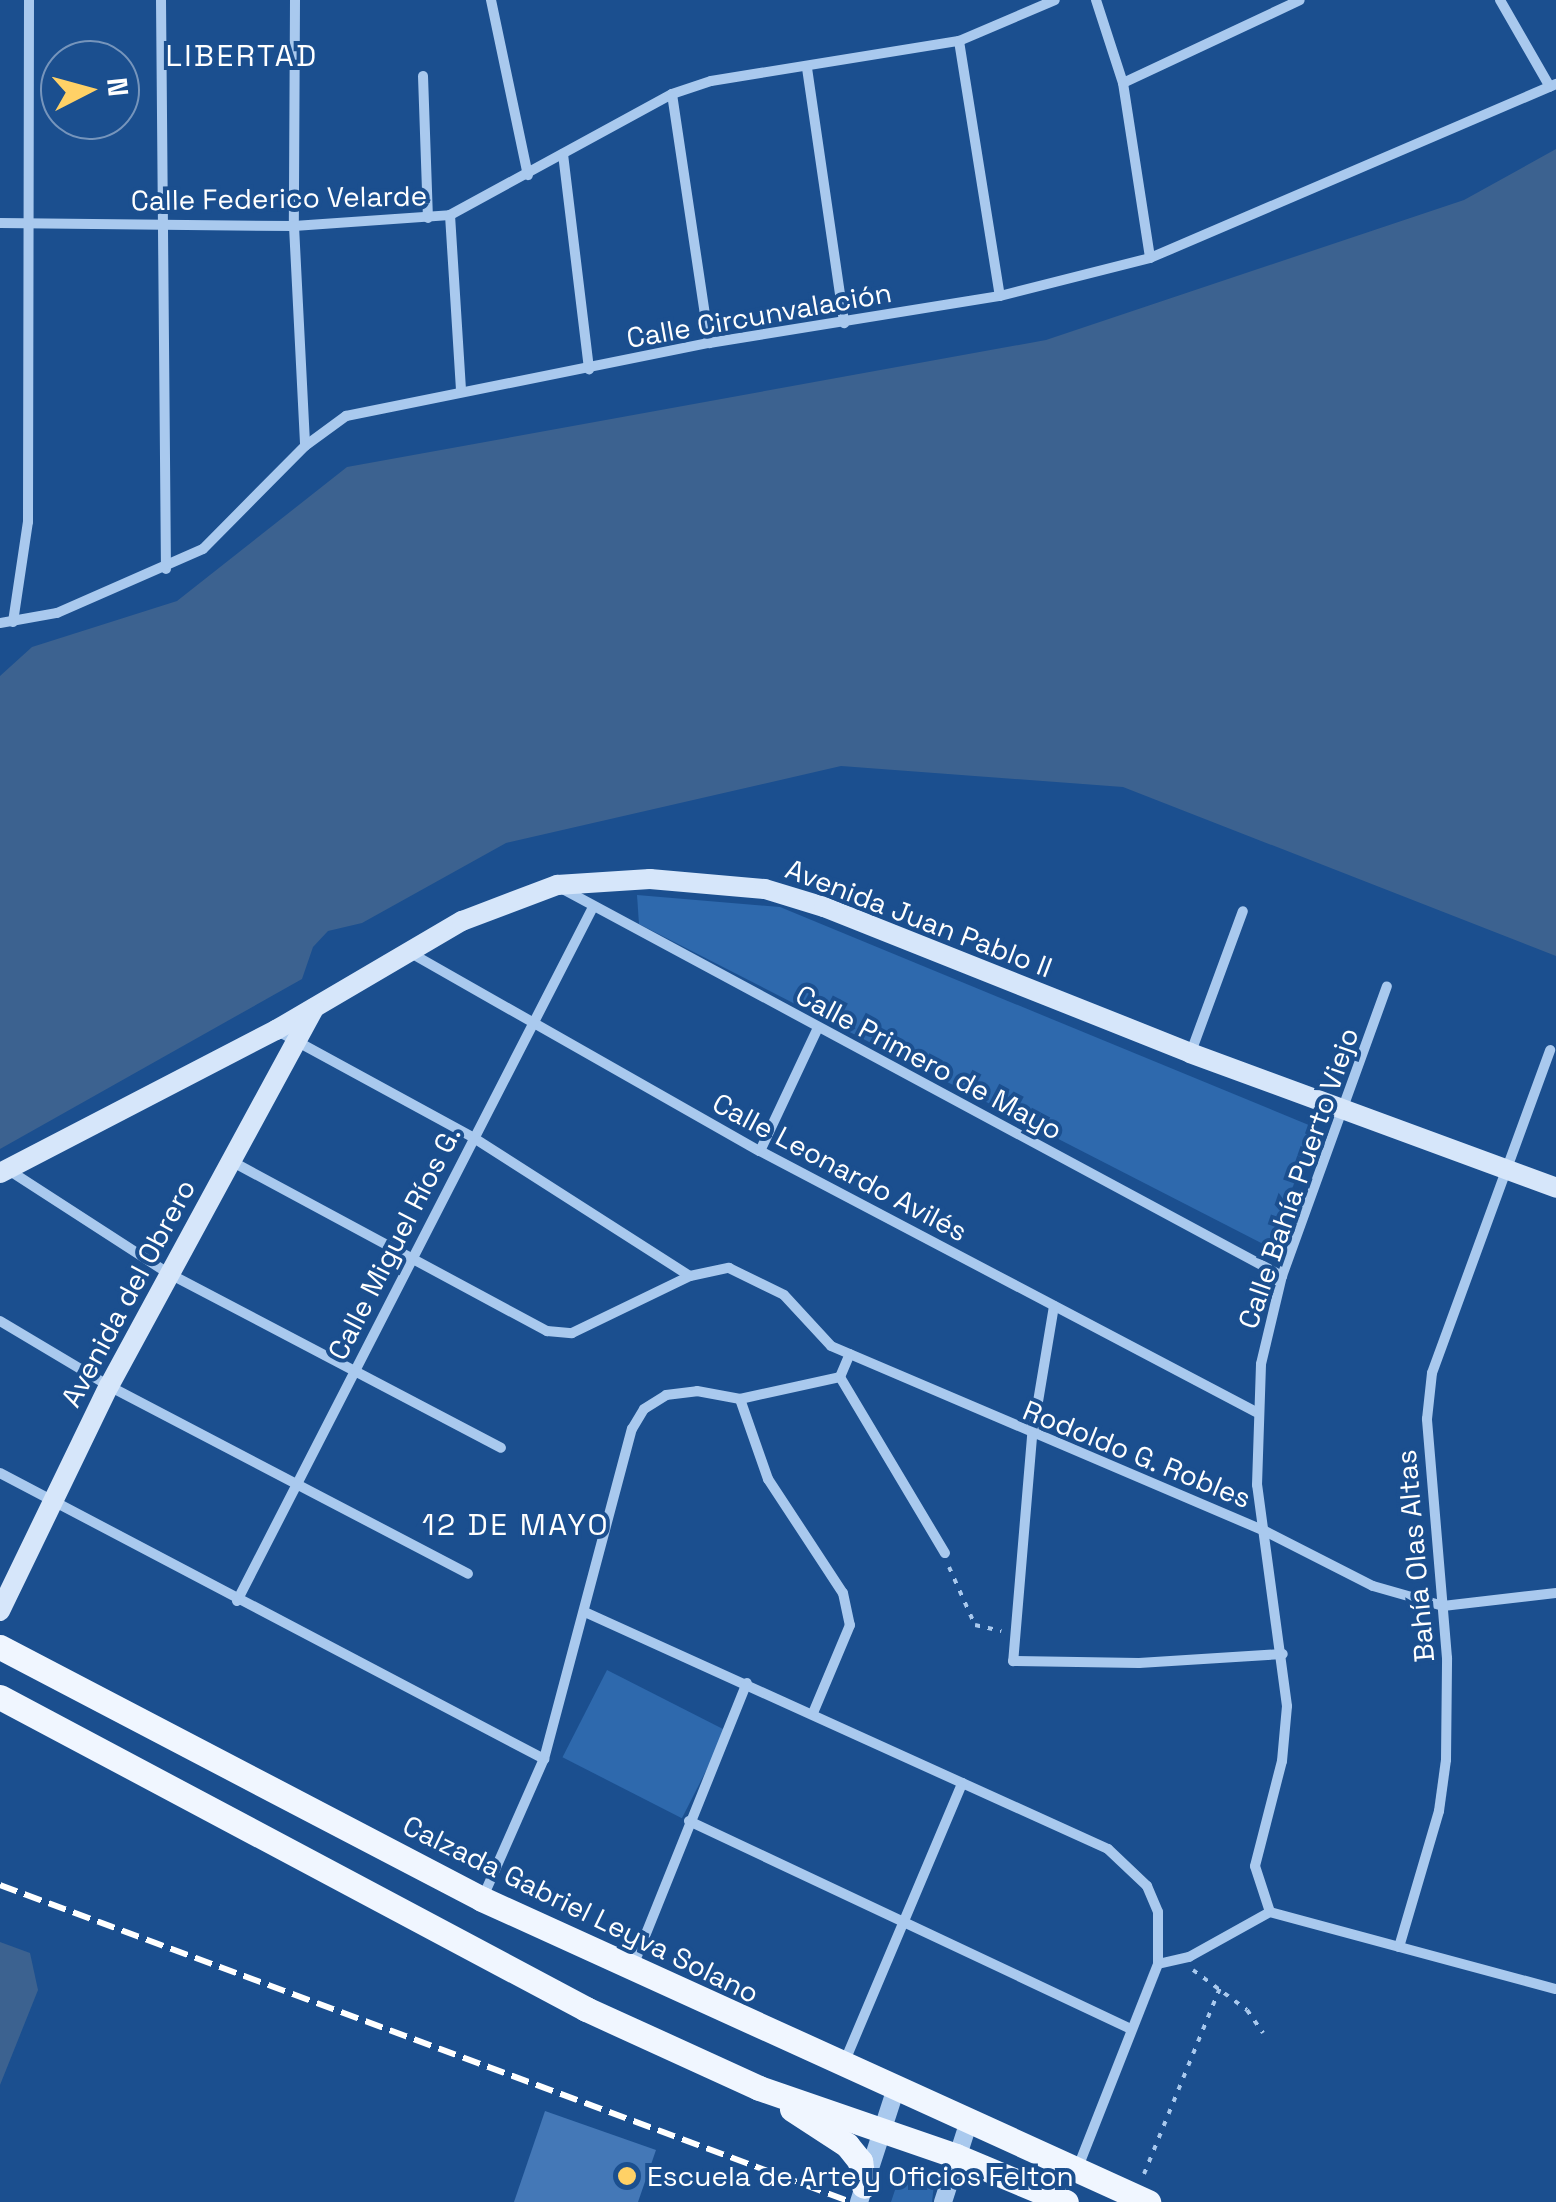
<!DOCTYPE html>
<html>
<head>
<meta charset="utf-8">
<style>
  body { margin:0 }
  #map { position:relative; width:1556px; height:2202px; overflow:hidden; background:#1b4f8f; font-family:"Space Grotesk",sans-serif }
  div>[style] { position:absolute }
  .green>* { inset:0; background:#2e69ad; transform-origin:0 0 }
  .water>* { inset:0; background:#3c6290 }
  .building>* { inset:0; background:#4478b7 }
  .path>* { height:4px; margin-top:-2px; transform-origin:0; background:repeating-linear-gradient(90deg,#a9c9ee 0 5px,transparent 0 13px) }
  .minor>* { height:10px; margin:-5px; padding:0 5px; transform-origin:5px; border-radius:5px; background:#a9c9ee }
  .tertiary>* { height:18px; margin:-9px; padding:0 9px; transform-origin:9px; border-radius:9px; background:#a9c9ee }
  .secondary>* { height:20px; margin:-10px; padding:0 10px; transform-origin:10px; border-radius:10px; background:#d6e6fa }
  .primary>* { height:25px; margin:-12.5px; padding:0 12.5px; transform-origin:12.5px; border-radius:12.5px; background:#f0f6ff }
  .rail>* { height:6px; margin-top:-3px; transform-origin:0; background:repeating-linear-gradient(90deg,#fff 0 18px,transparent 0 26px) }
  .dots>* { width:28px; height:28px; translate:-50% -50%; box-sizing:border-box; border:5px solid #1b4f8f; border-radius:50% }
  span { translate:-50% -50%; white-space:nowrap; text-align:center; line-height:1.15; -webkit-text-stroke:8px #1b4f8f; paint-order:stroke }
  .street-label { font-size:28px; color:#fff }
  .poi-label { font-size:28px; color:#fff }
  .left { translate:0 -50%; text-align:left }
  .neighbourhood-label { font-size:30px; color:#fff; letter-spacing:2.5px }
  .north { position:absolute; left:40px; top:40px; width:100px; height:100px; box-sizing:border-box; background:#1b4f8f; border:2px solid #7695bc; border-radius:50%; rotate:84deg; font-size:28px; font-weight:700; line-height:40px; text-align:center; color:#fff }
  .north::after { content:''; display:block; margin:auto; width:35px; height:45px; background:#ffd166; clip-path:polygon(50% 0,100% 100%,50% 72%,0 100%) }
</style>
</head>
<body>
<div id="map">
  <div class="green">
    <div style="clip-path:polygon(637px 895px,780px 907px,1316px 1128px,1269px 1247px,639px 924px)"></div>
    <div style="left:607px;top:1670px;width:134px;height:98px;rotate:27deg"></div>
    <div style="clip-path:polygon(924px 2170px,934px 2184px,932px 2202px,891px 2202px,901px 2172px)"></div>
  </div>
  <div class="water">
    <div style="clip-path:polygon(1556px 149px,1556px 956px,1123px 787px,841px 766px,506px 843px,362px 923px,328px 931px,313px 947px,302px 979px,0 1149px,0 676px,32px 647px,177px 601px,347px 467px,1046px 340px,1464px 200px)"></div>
    <div style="clip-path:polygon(0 1942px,30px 1953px,38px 1990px,0 2085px)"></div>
  </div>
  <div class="building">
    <div style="clip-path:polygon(545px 2111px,656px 2150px,638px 2202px,514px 2202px)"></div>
  </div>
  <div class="path">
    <div style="left:949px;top:1567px;width:64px;rotate:65.9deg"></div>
    <div style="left:975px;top:1625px;width:27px;rotate:13deg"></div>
    <div style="left:1193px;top:1970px;width:67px;rotate:36.5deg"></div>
    <div style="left:1247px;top:2010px;width:28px;rotate:55deg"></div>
    <div style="left:1144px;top:2174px;width:201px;rotate:-67.8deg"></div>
  </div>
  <div class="minor">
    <div style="left:161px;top:0;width:569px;rotate:89.5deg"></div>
    <div style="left:295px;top:0;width:226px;rotate:90.3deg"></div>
    <div style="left:294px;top:226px;width:220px;rotate:87.1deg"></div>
    <div style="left:491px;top:0;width:179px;rotate:78.1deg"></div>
    <div style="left:1096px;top:0;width:87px;rotate:72deg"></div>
    <div style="left:1123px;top:83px;width:177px;rotate:81.2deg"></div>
    <div style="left:1500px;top:0;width:100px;rotate:60.1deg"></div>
    <div style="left:959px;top:41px;width:258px;rotate:80.9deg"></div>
    <div style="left:807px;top:68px;width:258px;rotate:81.7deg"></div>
    <div style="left:423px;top:76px;width:142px;rotate:88deg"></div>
    <div style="left:1123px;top:83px;width:195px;rotate:-25.1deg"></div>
    <div style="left:672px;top:94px;width:252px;rotate:81.5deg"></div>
    <div style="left:563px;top:154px;width:217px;rotate:83.1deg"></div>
    <div style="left:450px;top:215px;width:175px;rotate:86.4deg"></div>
    <div style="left:0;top:223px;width:294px;rotate:0.6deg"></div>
    <div style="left:294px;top:226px;width:156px;rotate:-4deg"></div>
    <div style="left:450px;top:215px;width:253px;rotate:-28.6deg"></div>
    <div style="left:672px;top:94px;width:41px;rotate:-18.4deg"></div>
    <div style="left:711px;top:81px;width:251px;rotate:-9.2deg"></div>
    <div style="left:959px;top:41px;width:104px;rotate:-23.1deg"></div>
    <div style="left:13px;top:622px;width:101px;rotate:-81.5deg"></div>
    <div style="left:28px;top:522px;width:522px;rotate:-89.89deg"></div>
    <div style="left:0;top:623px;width:58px;rotate:-10deg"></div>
    <div style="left:57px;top:613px;width:159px;rotate:-23.7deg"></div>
    <div style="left:203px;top:549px;width:145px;rotate:-45.3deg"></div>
    <div style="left:305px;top:446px;width:51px;rotate:-36.2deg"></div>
    <div style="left:346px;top:416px;width:370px;rotate:-11.4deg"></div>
    <div style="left:709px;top:343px;width:295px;rotate:-9.2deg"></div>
    <div style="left:1000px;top:296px;width:155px;rotate:-14.2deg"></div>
    <div style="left:1150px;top:258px;width:442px;rotate:-23.2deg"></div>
    <div style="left:561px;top:888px;width:819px;rotate:28.29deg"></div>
    <div style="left:409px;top:952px;width:403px;rotate:29.6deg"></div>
    <div style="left:760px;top:1151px;width:560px;rotate:27.75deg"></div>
    <div style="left:276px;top:1030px;width:226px;rotate:28.6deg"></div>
    <div style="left:474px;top:1138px;width:256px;rotate:32.6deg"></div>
    <div style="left:1191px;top:1052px;width:150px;rotate:-69.8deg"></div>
    <div style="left:760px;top:1151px;width:136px;rotate:-64.8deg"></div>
    <div style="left:231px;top:1161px;width:359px;rotate:28.3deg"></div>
    <div style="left:547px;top:1331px;width:25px;rotate:5deg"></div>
    <div style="left:572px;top:1333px;width:131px;rotate:-25.8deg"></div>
    <div style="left:690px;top:1276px;width:40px;rotate:-12deg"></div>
    <div style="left:729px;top:1268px;width:61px;rotate:26.1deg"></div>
    <div style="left:784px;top:1295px;width:69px;rotate:47.3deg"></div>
    <div style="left:831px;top:1346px;width:470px;rotate:23.1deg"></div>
    <div style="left:1263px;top:1530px;width:123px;rotate:27deg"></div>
    <div style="left:1373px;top:1586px;width:73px;rotate:15.9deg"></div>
    <div style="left:1443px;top:1606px;width:114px;rotate:-6.6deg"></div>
    <div style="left:7px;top:1169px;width:192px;rotate:32.9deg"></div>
    <div style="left:168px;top:1273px;width:376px;rotate:27.7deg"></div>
    <div style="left:1054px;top:1306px;width:133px;rotate:99.5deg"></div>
    <div style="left:1032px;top:1437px;width:225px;rotate:94.8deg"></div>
    <div style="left:1013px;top:1661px;width:126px;rotate:0.9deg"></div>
    <div style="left:1139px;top:1663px;width:144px;rotate:-3.6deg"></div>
    <div style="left:0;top:1321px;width:127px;rotate:30.8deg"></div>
    <div style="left:109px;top:1386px;width:405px;rotate:27.6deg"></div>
    <div style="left:840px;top:1377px;width:205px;rotate:59.2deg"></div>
    <div style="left:740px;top:1399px;width:85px;rotate:70.7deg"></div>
    <div style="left:768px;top:1479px;width:136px;rotate:56.7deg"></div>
    <div style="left:843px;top:1593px;width:33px;rotate:78deg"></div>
    <div style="left:850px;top:1625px;width:95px;rotate:112.8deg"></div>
    <div style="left:0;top:1473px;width:615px;rotate:27.73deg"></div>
    <div style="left:237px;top:1601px;width:780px;rotate:-62.84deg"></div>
    <div style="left:587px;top:1613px;width:572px;rotate:24.37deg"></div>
    <div style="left:1108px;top:1849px;width:54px;rotate:43.5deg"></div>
    <div style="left:1147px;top:1886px;width:28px;rotate:67deg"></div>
    <div style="left:1158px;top:1912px;width:52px;rotate:90deg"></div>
    <div style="left:1158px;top:1964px;width:221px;rotate:111.5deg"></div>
    <div style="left:689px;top:1821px;width:486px;rotate:25.2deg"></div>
    <div style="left:483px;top:1897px;width:151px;rotate:-66.2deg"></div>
    <div style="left:544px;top:1759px;width:342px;rotate:-75.1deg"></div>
    <div style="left:632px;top:1429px;width:23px;rotate:-59deg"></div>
    <div style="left:644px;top:1409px;width:26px;rotate:-32deg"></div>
    <div style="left:666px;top:1395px;width:31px;rotate:-7deg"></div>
    <div style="left:697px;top:1391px;width:44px;rotate:10.5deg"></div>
    <div style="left:740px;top:1399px;width:102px;rotate:-12.4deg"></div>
    <div style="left:840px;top:1377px;width:25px;rotate:-67deg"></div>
    <div style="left:1270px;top:1912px;width:296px;rotate:15.1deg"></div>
    <div style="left:1399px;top:1947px;width:142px;rotate:-73.6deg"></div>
    <div style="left:1439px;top:1811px;width:51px;rotate:-82.2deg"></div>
    <div style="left:1446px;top:1760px;width:102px;rotate:-89.4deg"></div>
    <div style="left:1447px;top:1658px;width:240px;rotate:-94.8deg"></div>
    <div style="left:1427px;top:1419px;width:46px;rotate:-83.8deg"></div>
    <div style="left:1432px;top:1373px;width:344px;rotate:-69.9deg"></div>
    <div style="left:1158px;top:1964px;width:32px;rotate:-13deg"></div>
    <div style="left:1189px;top:1957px;width:93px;rotate:-29.1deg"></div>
    <div style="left:1270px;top:1912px;width:48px;rotate:-108.1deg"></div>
    <div style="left:1255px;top:1866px;width:108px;rotate:-75.6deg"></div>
    <div style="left:1282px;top:1761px;width:55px;rotate:-84.8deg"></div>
    <div style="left:1287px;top:1706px;width:223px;rotate:-97.7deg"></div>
    <div style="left:1257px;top:1485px;width:121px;rotate:-88.1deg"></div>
    <div style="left:1261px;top:1364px;width:90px;rotate:-76.6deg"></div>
    <div style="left:1282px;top:1276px;width:308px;rotate:-70.1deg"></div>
    <div style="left:633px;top:1966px;width:305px;rotate:-68.1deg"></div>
    <div style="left:844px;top:2063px;width:304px;rotate:-67.1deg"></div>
  </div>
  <div class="tertiary">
    <div style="left:859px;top:2202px;width:117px;rotate:-72deg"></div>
    <div style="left:943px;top:2202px;width:85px;rotate:-72.2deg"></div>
  </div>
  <div class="secondary">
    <div style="left:0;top:1173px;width:311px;rotate:-27.4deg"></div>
    <div style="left:276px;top:1030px;width:216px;rotate:-30.4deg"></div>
    <div style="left:462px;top:921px;width:102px;rotate:-20.8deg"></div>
    <div style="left:557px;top:885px;width:93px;rotate:-3.7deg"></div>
    <div style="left:650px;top:879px;width:115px;rotate:5deg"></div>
    <div style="left:765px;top:889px;width:62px;rotate:17deg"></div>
    <div style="left:824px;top:907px;width:394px;rotate:21.7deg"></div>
    <div style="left:1190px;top:1053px;width:390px;rotate:20.2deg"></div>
    <div style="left:0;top:1611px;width:250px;rotate:-64.2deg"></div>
    <div style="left:109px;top:1386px;width:430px;rotate:-61.5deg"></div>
  </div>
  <div class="primary">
    <div style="left:0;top:1647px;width:544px;rotate:27.6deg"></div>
    <div style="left:482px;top:1899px;width:732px;rotate:24.46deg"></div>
    <div style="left:0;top:1697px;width:664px;rotate:28.03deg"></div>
    <div style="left:586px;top:2009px;width:190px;rotate:24.5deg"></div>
    <div style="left:759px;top:2088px;width:208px;rotate:19deg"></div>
    <div style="left:956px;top:2156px;width:119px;rotate:22.7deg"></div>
    <div style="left:792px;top:2109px;width:66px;rotate:33.2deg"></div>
    <div style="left:847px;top:2145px;width:21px;rotate:51deg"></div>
    <div style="left:860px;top:2161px;width:25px;rotate:81deg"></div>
  </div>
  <div class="rail">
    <div style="left:0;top:1885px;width:908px;rotate:20.43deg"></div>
  </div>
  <div class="dots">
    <div style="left:627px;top:2176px;background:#ffd166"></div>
  </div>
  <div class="street-label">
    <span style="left:279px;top:198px;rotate:-1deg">Calle Federico Velarde</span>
    <span style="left:759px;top:315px;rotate:-10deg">Calle Circunvalación</span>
    <span style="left:919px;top:918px;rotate:21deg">Avenida Juan Pablo II</span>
    <span style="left:929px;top:1062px;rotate:28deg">Calle Primero de Mayo</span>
    <span style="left:840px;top:1167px;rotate:28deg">Calle Leonardo Avilés</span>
    <span style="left:1298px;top:1178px;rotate:-71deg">Calle Bahía Puerto Viejo</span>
    <span style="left:394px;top:1243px;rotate:-63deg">Calle Miguel Ríos G.</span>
    <span style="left:128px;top:1293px;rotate:-62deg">Avenida del Obrero</span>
    <span style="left:1137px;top:1454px;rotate:22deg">Rodoldo G. Robles</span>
    <span style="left:1415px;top:1556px;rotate:-95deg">Bahía Olas Altas</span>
    <span style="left:581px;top:1909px;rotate:26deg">Calzada Gabriel Leyva Solano</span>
  </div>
  <div class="poi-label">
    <span class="left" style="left:647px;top:2176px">Escuela de Arte y Oficios Felton</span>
  </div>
  <div class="neighbourhood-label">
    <span style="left:242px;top:56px">LIBERTAD</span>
    <span style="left:516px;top:1525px">12 DE MAYO</span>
  </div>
  <div class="north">N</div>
</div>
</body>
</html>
